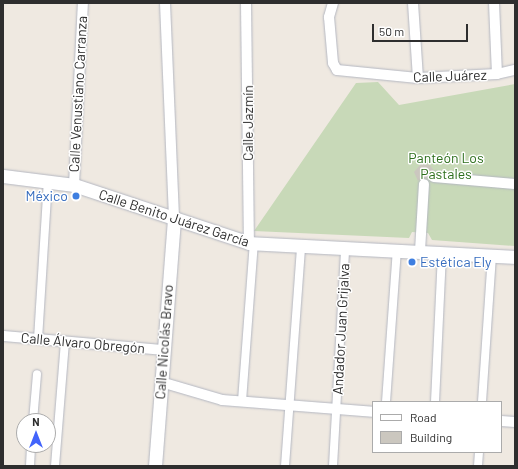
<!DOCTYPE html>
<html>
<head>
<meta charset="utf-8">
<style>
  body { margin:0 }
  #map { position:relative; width:518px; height:469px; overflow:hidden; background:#efe9e1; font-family:Barlow,sans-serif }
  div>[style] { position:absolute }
  .cemetery>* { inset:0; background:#c8d9b8 }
  .building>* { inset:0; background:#cbc7bf }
  .roads { filter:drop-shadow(0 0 1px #b4b7c1) drop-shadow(0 0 1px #b4b7c1) }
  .pedestrian>* { height:8px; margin:-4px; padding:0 4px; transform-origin:4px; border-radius:4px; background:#fff }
  .minor>* { height:10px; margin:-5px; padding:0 5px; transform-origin:5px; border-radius:5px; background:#fff }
  .tertiary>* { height:13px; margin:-6.5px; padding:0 6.5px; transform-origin:6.5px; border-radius:6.5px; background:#fff }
  .dots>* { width:11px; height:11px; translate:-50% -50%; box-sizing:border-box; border:2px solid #fff; border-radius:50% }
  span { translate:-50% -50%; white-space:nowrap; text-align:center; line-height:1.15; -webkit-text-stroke:3px #fff; paint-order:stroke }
  .street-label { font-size:14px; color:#2e2e2e }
  .park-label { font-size:14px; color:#2c6e1b }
  .shop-label { font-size:14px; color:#366cbe }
  .right { translate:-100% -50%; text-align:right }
  .left { translate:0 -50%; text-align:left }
  .frame { position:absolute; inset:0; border:4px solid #2e2e2e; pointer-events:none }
  .legend { position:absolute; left:372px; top:401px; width:130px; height:52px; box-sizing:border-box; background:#fff; border:1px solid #ababab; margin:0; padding:5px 7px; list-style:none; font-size:12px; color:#2e2e2e }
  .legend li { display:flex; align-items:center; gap:8px; height:20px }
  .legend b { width:20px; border:1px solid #ababab }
  .north { position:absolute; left:16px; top:413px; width:40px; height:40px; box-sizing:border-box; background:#fff; border:1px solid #ababab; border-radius:50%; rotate:0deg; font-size:11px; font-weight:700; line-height:16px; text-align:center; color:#2e2e2e }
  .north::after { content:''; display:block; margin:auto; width:14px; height:18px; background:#4264fb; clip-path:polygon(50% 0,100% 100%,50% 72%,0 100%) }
  .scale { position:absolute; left:372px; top:24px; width:96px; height:18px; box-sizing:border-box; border:2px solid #2e2e2e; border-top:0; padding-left:5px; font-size:12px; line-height:14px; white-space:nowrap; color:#2e2e2e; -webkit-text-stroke:3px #fff; paint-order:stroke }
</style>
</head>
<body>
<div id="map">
  <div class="cemetery">
    <div style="clip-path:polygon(378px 82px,399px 105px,515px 84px,515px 246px,432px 240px,428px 233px,412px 232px,409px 238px,254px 231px,356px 83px)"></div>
  </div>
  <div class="building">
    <div style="clip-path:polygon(421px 164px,430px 165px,434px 171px,429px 173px,428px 179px,421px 178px,418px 181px,414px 172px)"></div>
  </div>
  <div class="roads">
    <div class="pedestrian">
      <div style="left:38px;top:339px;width:159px;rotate:-86.4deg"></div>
      <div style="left:242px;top:401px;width:158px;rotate:-85.7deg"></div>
      <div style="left:386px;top:402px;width:152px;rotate:-85.9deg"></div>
      <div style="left:435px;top:402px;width:149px;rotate:-87.3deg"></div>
      <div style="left:482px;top:402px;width:146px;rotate:-86.1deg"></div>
      <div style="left:33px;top:421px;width:47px;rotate:-85.1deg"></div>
      <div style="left:30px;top:466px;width:21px;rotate:-87deg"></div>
      <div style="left:55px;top:466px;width:125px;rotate:-85.4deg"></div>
      <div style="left:285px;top:466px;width:221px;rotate:-85.8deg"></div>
      <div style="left:333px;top:466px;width:218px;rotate:-86.8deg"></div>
      <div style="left:478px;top:466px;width:14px;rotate:-86deg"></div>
    </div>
    <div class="minor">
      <div style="left:165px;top:3px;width:215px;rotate:87.6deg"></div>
      <div style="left:246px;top:3px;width:240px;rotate:89.3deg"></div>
      <div style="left:333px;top:3px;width:15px;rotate:106deg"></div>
      <div style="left:329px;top:17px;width:46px;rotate:85deg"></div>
      <div style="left:333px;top:63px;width:8px;rotate:60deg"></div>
      <div style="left:337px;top:70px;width:81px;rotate:5.6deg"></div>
      <div style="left:418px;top:78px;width:79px;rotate:-2.9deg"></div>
      <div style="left:497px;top:74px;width:18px;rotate:-13deg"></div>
      <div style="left:413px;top:3px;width:75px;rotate:86.2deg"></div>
      <div style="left:494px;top:3px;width:71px;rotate:87.6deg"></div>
      <div style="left:434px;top:177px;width:81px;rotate:4.9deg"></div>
      <div style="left:74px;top:185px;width:182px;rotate:-87.2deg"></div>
      <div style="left:420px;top:251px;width:67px;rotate:-86.6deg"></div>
      <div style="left:3px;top:336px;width:160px;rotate:5deg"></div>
      <div style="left:161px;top:382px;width:64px;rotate:16.4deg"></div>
      <div style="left:222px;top:400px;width:151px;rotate:4.5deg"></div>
      <div style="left:501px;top:421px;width:14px;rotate:4deg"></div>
    </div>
    <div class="tertiary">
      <div style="left:3px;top:176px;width:72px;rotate:7.2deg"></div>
      <div style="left:74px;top:185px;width:184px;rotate:18.3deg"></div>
      <div style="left:249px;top:243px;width:266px;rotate:3deg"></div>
      <div style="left:155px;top:466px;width:249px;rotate:-85.6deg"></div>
    </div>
  </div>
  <div class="dots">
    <div style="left:76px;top:196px;background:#3f7fe0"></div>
    <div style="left:412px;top:262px;background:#3f7fe0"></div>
  </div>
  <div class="street-label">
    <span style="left:450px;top:76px;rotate:-2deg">Calle Juárez</span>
    <span style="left:78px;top:94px;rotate:-87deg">Calle Venustiano Carranza</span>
    <span style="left:248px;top:123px;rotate:-90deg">Calle Jazmín</span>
    <span style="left:174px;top:218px;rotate:18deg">Calle Benito Juárez García</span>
    <span style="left:341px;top:329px;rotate:-87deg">Andador Juan Grijalva</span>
    <span style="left:164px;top:342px;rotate:-86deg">Calle Nicolás Bravo</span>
    <span style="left:83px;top:343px;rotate:5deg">Calle Álvaro Obregón</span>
  </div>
  <div class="park-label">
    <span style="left:446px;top:166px">Panteón Los<br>Pastales</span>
  </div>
  <div class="shop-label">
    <span class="right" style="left:68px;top:196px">México</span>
    <span class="left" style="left:420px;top:262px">Estética Ely</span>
  </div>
  <div class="frame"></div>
  <ul class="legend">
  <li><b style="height:5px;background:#fff"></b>Road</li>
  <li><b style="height:11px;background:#cbc7bf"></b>Building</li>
  </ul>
  <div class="north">N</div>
  <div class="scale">50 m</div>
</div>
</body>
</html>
